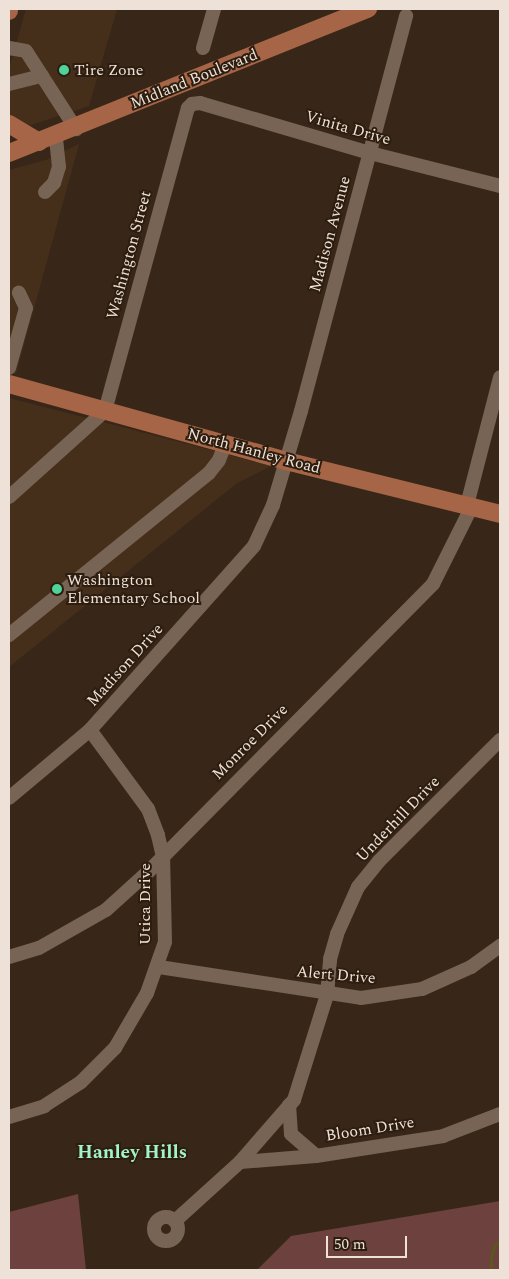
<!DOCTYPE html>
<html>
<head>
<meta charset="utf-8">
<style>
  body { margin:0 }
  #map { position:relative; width:509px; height:1279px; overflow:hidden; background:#382718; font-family:Spectral,serif }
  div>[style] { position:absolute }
  .built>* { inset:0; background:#452f1b }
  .green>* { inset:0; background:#6c413e }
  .stream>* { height:3px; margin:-1.5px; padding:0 1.5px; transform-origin:1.5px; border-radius:1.5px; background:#5d561d }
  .minor>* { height:14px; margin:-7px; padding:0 7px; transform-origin:7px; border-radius:7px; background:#786454 }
  .minor>.ring { margin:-7px; padding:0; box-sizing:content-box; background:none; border:14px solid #786454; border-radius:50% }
  .major>* { height:18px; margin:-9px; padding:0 9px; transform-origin:9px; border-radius:9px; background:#a66546 }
  .dots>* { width:14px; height:14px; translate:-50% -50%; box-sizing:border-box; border:2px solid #2d1d0f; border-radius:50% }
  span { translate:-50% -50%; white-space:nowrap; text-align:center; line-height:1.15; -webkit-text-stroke:4px #2d1d0f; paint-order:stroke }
  .poi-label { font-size:16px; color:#ede1d8 }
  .left { translate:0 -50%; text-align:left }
  .street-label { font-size:16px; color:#ede1d8 }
  .quarter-label { font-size:19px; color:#a1f3c9; font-weight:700 }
  .frame { position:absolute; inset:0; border:10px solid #ede1d8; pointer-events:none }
  .scale { position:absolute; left:326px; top:1236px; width:81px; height:22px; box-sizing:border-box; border:2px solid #ede1d8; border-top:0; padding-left:6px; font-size:15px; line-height:18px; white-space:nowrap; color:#ede1d8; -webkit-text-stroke:4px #2d1d0f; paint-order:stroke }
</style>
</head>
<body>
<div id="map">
  <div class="built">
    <div style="clip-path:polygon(26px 9px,117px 9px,89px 106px,25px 127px,9px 119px,9px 69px)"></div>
    <div style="clip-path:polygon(79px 144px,16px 374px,9px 372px,9px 170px,49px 159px)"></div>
    <div style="clip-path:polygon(9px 398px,114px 425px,271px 466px,237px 483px,9px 667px)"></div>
  </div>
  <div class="green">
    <div style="clip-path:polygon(78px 1194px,86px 1270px,9px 1270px,9px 1212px)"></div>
    <div style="clip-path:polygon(500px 1201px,500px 1270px,257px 1270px,291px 1236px)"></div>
  </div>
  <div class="stream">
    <div style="left:491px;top:1270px;width:14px;rotate:-90deg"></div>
    <div style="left:491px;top:1256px;width:12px;rotate:-70deg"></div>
    <div style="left:495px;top:1245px;width:6px;rotate:-31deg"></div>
  </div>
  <div class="minor">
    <div style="left:9px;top:48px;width:17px;rotate:10deg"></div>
    <div style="left:26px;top:51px;width:93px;rotate:57.3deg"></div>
    <div style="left:203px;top:48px;width:41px;rotate:-74.2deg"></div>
    <div style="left:9px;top:84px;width:34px;rotate:-14deg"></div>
    <div style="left:45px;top:192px;width:13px;rotate:-45deg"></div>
    <div style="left:54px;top:183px;width:17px;rotate:-73deg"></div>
    <div style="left:59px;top:167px;width:31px;rotate:-96deg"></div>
    <div style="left:9px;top:368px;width:62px;rotate:-74.2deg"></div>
    <div style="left:26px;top:308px;width:17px;rotate:-115deg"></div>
    <div style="left:9px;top:497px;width:129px;rotate:-41.9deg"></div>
    <div style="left:105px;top:411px;width:314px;rotate:-74.7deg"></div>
    <div style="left:188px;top:108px;width:6px;rotate:-45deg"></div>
    <div style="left:192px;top:104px;width:8px;rotate:-7deg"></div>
    <div style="left:200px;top:103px;width:177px;rotate:16.4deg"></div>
    <div style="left:370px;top:153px;width:134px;rotate:14.2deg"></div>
    <div style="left:467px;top:505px;width:132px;rotate:-75.5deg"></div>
    <div style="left:9px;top:635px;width:257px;rotate:-39deg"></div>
    <div style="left:209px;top:473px;width:16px;rotate:-52deg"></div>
    <div style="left:219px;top:460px;width:17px;rotate:-69deg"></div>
    <div style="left:9px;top:798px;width:106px;rotate:-40deg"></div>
    <div style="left:90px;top:730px;width:246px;rotate:-48.3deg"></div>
    <div style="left:254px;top:546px;width:45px;rotate:-65.1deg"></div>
    <div style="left:273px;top:505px;width:98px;rotate:-73.4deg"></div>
    <div style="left:301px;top:411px;width:409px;rotate:-75.1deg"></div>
    <div style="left:9px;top:957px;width:31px;rotate:-17deg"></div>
    <div style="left:39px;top:948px;width:77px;rotate:-29.6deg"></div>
    <div style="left:106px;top:910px;width:58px;rotate:-42.2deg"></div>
    <div style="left:149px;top:871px;width:404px;rotate:-45.3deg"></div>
    <div style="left:433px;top:584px;width:87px;rotate:-63.4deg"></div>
    <div style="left:159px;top:967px;width:204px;rotate:8.7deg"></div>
    <div style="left:361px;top:998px;width:62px;rotate:-8.4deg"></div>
    <div style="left:422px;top:989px;width:54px;rotate:-24.2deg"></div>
    <div style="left:471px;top:967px;width:36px;rotate:-36deg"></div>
    <div style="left:289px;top:1105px;width:29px;rotate:86deg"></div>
    <div style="left:291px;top:1134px;width:33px;rotate:41deg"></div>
    <div style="left:9px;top:1117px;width:37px;rotate:-17deg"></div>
    <div style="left:44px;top:1106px;width:44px;rotate:-33deg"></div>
    <div style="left:81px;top:1082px;width:48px;rotate:-45deg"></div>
    <div style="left:115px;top:1048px;width:64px;rotate:-59.8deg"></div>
    <div style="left:147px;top:993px;width:54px;rotate:-70.6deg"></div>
    <div style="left:165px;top:942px;width:85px;rotate:-91.3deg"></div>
    <div style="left:163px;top:857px;width:23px;rotate:-103deg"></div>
    <div style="left:158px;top:835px;width:28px;rotate:-111deg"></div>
    <div style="left:148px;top:809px;width:98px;rotate:-126.3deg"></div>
    <div style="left:240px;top:1162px;width:76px;rotate:-4.5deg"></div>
    <div style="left:316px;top:1156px;width:129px;rotate:-8.9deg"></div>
    <div style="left:443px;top:1136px;width:61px;rotate:-21.1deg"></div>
    <div class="ring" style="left:154px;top:1217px;width:10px;height:10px"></div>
    <div style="left:175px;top:1221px;width:88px;rotate:-42.2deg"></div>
    <div style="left:240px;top:1162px;width:82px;rotate:-48.9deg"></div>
    <div style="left:294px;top:1100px;width:110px;rotate:-72.6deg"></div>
    <div style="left:327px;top:995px;width:36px;rotate:-85deg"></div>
    <div style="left:330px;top:959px;width:26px;rotate:-74deg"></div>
    <div style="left:337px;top:934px;width:51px;rotate:-65.9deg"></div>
    <div style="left:358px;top:887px;width:33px;rotate:-51deg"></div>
    <div style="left:379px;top:861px;width:171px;rotate:-45deg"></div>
  </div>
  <div class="major">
    <div style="left:9px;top:11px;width:2px;rotate:-90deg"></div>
    <div style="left:9px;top:124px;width:35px;rotate:31deg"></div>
    <div style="left:9px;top:153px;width:387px;rotate:-21.9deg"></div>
    <div style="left:9px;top:384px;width:288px;rotate:15.5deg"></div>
    <div style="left:286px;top:461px;width:220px;rotate:13.9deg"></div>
  </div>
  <div class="dots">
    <div style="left:64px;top:70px;background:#4fd399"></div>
    <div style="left:57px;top:589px;background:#4fd399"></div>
  </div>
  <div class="poi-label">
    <span class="left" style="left:74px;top:70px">Tire Zone</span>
    <span class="left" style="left:67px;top:589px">Washington<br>Elementary School</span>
  </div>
  <div class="street-label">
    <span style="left:194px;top:79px;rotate:-22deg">Midland Boulevard</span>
    <span style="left:348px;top:128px;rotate:16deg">Vinita Drive</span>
    <span style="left:330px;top:234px;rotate:-75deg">Madison Avenue</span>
    <span style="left:129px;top:255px;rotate:-75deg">Washington Street</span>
    <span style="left:254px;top:451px;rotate:15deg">North Hanley Road</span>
    <span style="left:125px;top:665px;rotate:-48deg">Madison Drive</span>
    <span style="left:250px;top:742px;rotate:-45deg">Monroe Drive</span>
    <span style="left:398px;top:819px;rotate:-46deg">Underhill Drive</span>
    <span style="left:145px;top:904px;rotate:-90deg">Utica Drive</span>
    <span style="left:336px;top:975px;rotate:5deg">Alert Drive</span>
    <span style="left:370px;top:1129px;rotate:-9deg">Bloom Drive</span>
  </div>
  <div class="quarter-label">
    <span style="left:132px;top:1153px">Hanley Hills</span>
  </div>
  <div class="frame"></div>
  <div class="scale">50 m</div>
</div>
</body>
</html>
